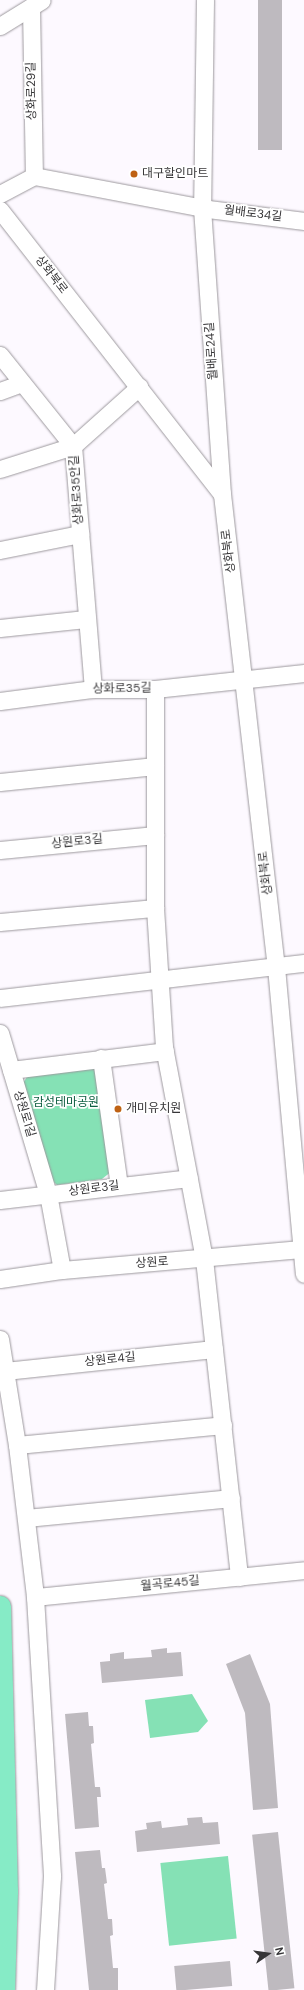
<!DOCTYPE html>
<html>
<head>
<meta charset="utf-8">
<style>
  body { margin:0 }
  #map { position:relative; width:304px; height:1990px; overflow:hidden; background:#fdf9ff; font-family:"DM Sans","Noto Sans KR",sans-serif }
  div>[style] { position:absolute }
  .green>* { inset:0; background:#85e1b5; transform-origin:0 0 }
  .building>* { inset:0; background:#bebabf; transform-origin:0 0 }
  .roads { filter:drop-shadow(0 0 1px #9d999e) drop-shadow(0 0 1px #9d999e) }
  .minor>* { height:17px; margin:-8.5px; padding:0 8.5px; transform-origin:8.5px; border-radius:8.5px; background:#fff }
  .major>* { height:21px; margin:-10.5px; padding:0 10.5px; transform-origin:10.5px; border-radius:10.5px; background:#86ebc6 }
  .dots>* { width:11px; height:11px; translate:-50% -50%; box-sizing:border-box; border:2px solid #fff; border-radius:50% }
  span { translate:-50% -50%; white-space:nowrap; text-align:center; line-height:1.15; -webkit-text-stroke:3.5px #fff; paint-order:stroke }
  .street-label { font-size:12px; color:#373638 }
  .poi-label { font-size:12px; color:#373638 }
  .left { translate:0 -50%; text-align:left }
  .park-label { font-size:12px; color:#0e5f41 }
  .north { position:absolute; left:248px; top:1934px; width:40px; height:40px; -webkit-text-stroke:3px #fff; paint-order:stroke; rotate:77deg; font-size:11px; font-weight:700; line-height:16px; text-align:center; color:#373638 }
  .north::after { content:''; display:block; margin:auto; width:14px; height:18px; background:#373638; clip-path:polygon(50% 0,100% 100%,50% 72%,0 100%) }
</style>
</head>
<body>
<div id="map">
  <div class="green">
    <div style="clip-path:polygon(91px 1063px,98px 1069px,112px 1171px,102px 1179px,57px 1185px,49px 1178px,23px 1083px,30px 1072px)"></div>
    <div style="clip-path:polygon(192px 1694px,208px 1721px,198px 1732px,150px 1738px,145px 1700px)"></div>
    <div style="left:228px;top:1856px;width:83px;height:68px;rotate:84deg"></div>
  </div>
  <div class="building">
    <div style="left:258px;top:0;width:24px;height:150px"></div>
    <div style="clip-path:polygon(167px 1648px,167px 1653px,181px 1652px,183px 1676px,102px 1683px,100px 1662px,110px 1661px,110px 1654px,124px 1652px,124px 1659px,152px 1657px,151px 1650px)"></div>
    <div style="clip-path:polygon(250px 1654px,270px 1704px,278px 1808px,253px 1810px,245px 1713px,226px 1664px)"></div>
    <div style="clip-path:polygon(88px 1712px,89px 1726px,93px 1726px,94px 1743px,91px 1744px,95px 1787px,100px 1787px,101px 1797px,97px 1797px,99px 1827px,75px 1829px,65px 1714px)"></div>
    <div style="clip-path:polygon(202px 1817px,203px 1823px,218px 1822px,220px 1844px,137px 1852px,135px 1831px,147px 1829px,146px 1823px,161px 1821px,162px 1828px,188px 1825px,187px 1818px)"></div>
    <div style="left:278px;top:1832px;width:157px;height:26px;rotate:84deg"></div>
    <div style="clip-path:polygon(100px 1850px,102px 1868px,105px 1868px,107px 1883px,104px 1884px,108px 1919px,112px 1919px,113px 1935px,110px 1936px,113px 1968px,118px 1968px,118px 1990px,89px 1990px,75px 1852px)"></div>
    <div style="left:230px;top:1961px;width:25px;height:56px;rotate:85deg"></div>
  </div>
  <div class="roads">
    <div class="minor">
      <div style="left:205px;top:0;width:208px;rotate:90.8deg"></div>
      <div style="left:202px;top:208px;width:287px;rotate:86deg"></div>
      <div style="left:31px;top:7px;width:169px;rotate:89deg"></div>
      <div style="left:0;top:26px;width:49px;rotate:-31.8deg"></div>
      <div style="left:34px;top:176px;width:177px;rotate:10.7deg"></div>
      <div style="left:208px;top:209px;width:97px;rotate:7.1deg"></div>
      <div style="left:0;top:194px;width:38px;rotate:-28deg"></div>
      <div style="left:0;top:210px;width:360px;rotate:52deg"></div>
      <div style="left:222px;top:494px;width:476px;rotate:83.5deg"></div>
      <div style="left:276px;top:967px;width:308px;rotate:84.8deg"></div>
      <div style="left:0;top:355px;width:117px;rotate:51.3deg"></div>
      <div style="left:73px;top:446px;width:244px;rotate:85.3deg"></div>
      <div style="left:0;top:391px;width:23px;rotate:-20deg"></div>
      <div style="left:0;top:469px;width:77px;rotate:-17.5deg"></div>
      <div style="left:73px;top:446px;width:89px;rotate:-41.8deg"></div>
      <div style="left:0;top:550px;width:82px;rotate:-11.3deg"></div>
      <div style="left:0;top:628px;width:86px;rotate:-6deg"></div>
      <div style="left:155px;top:689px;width:219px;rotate:90deg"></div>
      <div style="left:155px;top:908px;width:139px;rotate:86.3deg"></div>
      <div style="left:164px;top:1047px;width:216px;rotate:79.3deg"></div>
      <div style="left:204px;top:1259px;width:320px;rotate:83.7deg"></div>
      <div style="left:0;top:701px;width:94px;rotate:-7.4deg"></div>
      <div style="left:93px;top:689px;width:62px"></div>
      <div style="left:155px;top:689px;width:150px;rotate:-6.1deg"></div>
      <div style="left:0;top:782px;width:156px;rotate:-5.9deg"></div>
      <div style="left:0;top:850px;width:156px;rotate:-5.5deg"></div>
      <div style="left:0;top:922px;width:156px;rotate:-5.2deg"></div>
      <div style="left:0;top:998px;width:306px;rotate:-6.6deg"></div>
      <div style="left:0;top:1033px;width:168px;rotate:73.4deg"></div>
      <div style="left:48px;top:1194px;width:77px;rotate:79.6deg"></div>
      <div style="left:101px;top:1058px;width:129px;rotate:82deg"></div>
      <div style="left:11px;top:1070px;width:155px;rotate:-7deg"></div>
      <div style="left:0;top:1200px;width:190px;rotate:-6.6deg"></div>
      <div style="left:0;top:1279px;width:63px;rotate:-8.3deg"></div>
      <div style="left:62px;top:1270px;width:243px;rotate:-5deg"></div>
      <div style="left:0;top:1339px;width:107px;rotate:80.9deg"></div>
      <div style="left:17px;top:1445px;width:153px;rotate:83.2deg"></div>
      <div style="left:35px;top:1597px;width:280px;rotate:86.5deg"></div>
      <div style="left:52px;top:1876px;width:114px;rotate:93.5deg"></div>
      <div style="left:5px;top:1371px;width:210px;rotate:-6deg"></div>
      <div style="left:17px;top:1445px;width:207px;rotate:-5.5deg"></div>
      <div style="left:27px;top:1518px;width:205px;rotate:-5.6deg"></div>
      <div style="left:35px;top:1597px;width:270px;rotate:-5.7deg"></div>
    </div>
    <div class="major">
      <div style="left:0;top:1606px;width:285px;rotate:88.6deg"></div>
      <div style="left:7px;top:1891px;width:99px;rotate:91.7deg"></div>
    </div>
  </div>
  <div class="dots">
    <div style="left:134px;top:174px;background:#bf6214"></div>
    <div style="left:118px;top:1109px;background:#bf6214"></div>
  </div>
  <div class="street-label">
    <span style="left:32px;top:91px;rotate:-91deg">상화로29길</span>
    <span style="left:253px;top:214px;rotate:7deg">월배로34길</span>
    <span style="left:51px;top:275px;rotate:52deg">상화북로</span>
    <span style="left:212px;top:351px;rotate:-94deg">월배로24길</span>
    <span style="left:77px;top:490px;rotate:-94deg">상화로35안길</span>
    <span style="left:229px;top:551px;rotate:-97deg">상화북로</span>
    <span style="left:122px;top:689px;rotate:-1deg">상화로35길</span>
    <span style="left:77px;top:842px;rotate:-6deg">상원로3길</span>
    <span style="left:266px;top:873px;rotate:-97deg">상화북로</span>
    <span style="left:24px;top:1114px;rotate:73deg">상원로1길</span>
    <span style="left:94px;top:1189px;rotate:-7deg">상원로3길</span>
    <span style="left:152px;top:1263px;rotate:-4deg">상원로</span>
    <span style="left:110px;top:1360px;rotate:-6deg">상원로4길</span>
    <span style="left:170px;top:1584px;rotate:-6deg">월곡로45길</span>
  </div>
  <div class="poi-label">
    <span class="left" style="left:142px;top:174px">대구할인마트</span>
    <span class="left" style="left:126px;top:1109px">개미유치원</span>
  </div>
  <div class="park-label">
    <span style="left:66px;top:1103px">감성테마공원</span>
  </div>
  <div class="north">N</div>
</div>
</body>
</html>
